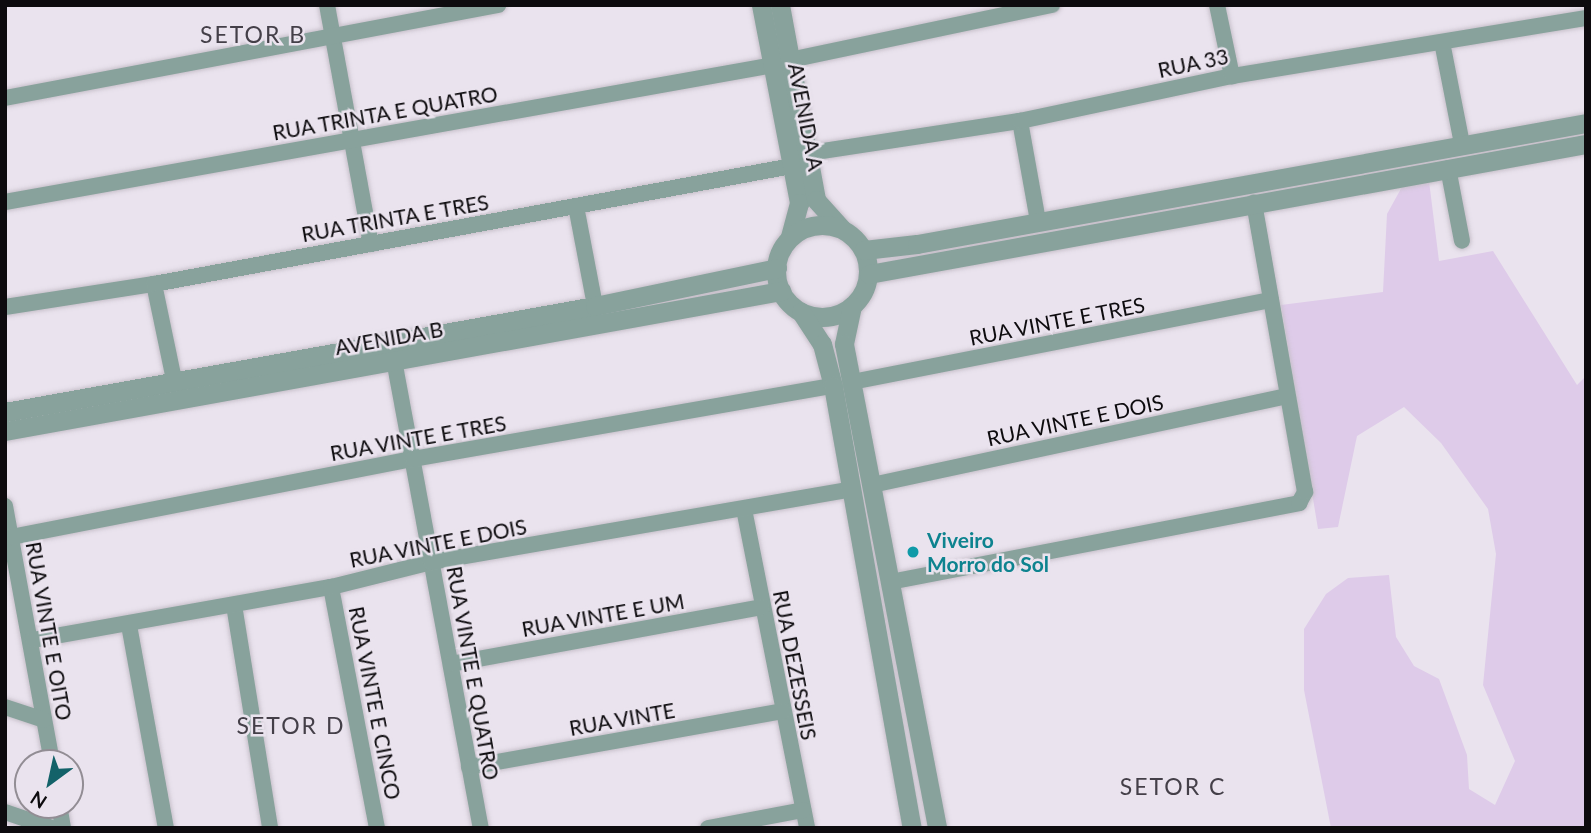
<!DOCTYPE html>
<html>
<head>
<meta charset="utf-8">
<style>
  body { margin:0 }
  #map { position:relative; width:1591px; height:833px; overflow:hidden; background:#eae3ee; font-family:Lato,sans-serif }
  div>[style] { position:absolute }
  .green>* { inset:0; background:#decbe9 }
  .roads { filter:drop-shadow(0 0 2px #c7c0ca) drop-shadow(0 0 2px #c7c0ca) }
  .minor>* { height:16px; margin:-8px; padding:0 8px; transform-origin:8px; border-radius:8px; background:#88a29c }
  .tertiary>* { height:19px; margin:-9.5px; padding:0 9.5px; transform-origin:9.5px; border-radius:9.5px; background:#88a29c }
  .tertiary>.ring { margin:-9.5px; padding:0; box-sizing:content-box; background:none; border:19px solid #88a29c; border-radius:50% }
  .dots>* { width:19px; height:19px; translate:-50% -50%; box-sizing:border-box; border:4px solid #eae3ee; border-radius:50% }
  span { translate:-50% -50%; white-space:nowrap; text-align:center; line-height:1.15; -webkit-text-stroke:5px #eae3ee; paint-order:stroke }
  .street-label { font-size:21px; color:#0d0b0e }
  .culture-label { font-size:21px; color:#0d838f; font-weight:700 }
  .left { translate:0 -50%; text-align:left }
  .neighbourhood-label { font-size:23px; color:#443f48; letter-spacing:2px }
  .frame { position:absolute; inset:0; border:7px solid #0d0b0e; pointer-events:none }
  .north { position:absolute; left:14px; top:749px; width:70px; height:70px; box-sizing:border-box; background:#eae3ee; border:2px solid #928d94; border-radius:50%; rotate:213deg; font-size:19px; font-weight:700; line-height:28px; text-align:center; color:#0d0b0e }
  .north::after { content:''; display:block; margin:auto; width:24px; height:32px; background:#136269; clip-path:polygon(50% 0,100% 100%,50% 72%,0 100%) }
</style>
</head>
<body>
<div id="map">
  <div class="green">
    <div style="clip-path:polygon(1429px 181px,1439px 261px,1493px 251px,1577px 385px,1586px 376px,1586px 828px,1331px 828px,1304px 690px,1304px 629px,1326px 594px,1348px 578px,1389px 575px,1396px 637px,1414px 666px,1439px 679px,1467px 755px,1469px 789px,1495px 805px,1515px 761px,1483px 685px,1496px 554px,1488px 509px,1441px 443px,1404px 407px,1357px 436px,1338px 527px,1318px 529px,1281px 305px,1383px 292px,1387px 214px,1403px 185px)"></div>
  </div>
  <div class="roads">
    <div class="minor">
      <div style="left:327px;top:5px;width:243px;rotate:79.6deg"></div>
      <div style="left:1217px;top:5px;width:73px;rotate:78.1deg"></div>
      <div style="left:1442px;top:42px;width:104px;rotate:78.9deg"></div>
      <div style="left:790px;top:60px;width:268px;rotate:-11.9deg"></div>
      <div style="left:5px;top:98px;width:502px;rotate:-10.68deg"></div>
      <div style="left:1020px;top:121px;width:102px;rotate:79.8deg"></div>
      <div style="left:810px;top:153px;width:212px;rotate:-8.7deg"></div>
      <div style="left:1020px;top:121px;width:217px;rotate:-12deg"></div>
      <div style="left:1232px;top:76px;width:359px;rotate:-9.3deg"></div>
      <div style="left:1448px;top:168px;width:74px;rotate:79.1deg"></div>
      <div style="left:5px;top:202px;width:780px;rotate:-10.11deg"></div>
      <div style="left:576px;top:206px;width:102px;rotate:79.2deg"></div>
      <div style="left:154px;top:284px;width:98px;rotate:78.2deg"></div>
      <div style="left:5px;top:307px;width:151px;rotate:-8.8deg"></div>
      <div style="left:154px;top:284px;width:649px;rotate:-10.48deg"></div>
      <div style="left:394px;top:360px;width:476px;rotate:79.5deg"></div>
      <div style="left:852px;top:382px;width:427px;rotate:-11.1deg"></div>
      <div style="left:872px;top:485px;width:424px;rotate:-12.1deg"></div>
      <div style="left:5px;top:506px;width:261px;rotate:79.6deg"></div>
      <div style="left:744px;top:509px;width:325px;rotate:78.8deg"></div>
      <div style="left:11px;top:537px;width:409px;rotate:-11deg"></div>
      <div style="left:413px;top:459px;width:426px;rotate:-9.9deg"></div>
      <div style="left:890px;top:582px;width:417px;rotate:-10.9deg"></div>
      <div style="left:1299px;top:503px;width:13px;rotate:-61deg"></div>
      <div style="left:1305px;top:492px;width:294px;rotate:-100deg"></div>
      <div style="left:331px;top:587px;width:245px;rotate:79.2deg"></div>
      <div style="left:234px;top:605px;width:226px;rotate:80.8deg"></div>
      <div style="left:129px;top:625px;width:206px;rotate:79.7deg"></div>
      <div style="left:33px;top:640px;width:303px;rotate:-10.1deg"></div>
      <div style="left:331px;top:587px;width:103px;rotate:-14deg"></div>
      <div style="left:431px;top:562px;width:427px;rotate:-9.8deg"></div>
      <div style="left:451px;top:664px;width:316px;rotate:-10.4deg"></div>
      <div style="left:5px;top:707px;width:41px;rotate:18.4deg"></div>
      <div style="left:469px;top:767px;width:319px;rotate:-10.1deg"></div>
      <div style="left:59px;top:805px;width:23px;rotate:80deg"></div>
      <div style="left:5px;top:812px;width:50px;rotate:18.8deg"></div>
      <div style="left:708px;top:828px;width:97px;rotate:-10.7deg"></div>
    </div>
    <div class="tertiary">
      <div style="left:761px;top:5px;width:202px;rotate:79.1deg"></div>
      <div style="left:799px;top:203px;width:35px;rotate:105deg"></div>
      <div style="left:780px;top:5px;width:198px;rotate:79.5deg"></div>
      <div style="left:816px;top:200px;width:38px;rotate:48deg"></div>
      <div class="ring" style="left:776px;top:225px;width:73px;height:73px"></div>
      <div style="left:864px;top:250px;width:53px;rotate:-6.5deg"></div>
      <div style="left:917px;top:244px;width:680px;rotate:-10.25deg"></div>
      <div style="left:869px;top:274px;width:729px;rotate:-10.28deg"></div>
      <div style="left:852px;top:306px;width:39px;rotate:102deg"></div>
      <div style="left:844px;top:344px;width:493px;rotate:79.1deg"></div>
      <div style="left:801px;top:312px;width:38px;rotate:57deg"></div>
      <div style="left:822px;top:344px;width:43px;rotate:75.3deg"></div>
      <div style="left:833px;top:386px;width:449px;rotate:79.9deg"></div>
      <div style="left:5px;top:412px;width:599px;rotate:-10.19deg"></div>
      <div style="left:595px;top:306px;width:186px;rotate:-11.8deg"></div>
      <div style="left:5px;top:431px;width:789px;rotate:-10.23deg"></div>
    </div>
  </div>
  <div class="dots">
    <div style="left:913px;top:552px;background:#0f9aa8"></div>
  </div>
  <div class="street-label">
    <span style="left:1193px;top:63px;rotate:-12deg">RUA 33</span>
    <span style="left:385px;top:113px;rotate:-10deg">RUA TRINTA E QUATRO</span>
    <span style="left:806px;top:117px;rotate:79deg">AVENIDA A</span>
    <span style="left:395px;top:218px;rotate:-10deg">RUA TRINTA E TRES</span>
    <span style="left:1057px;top:321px;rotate:-11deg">RUA VINTE E TRES</span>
    <span style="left:389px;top:338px;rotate:-10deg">AVENIDA B</span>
    <span style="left:1075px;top:420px;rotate:-12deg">RUA VINTE E DOIS</span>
    <span style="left:418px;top:438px;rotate:-10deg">RUA VINTE E TRES</span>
    <span style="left:438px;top:543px;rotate:-11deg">RUA VINTE E DOIS</span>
    <span style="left:603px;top:615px;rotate:-10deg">RUA VINTE E UM</span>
    <span style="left:49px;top:631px;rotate:80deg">RUA VINTE E OITO</span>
    <span style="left:795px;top:665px;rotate:79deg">RUA DEZESSEIS</span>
    <span style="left:473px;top:673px;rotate:80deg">RUA VINTE E QUATRO</span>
    <span style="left:375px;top:703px;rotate:79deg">RUA VINTE E CINCO</span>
    <span style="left:622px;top:719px;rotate:-10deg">RUA VINTE</span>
  </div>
  <div class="culture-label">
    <span class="left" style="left:927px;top:552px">Viveiro<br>Morro do Sol</span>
  </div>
  <div class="neighbourhood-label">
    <span style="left:253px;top:34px">SETOR B</span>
    <span style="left:291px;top:725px">SETOR D</span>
    <span style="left:1173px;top:786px">SETOR C</span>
  </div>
  <div class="frame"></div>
  <div class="north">N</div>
</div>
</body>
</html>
